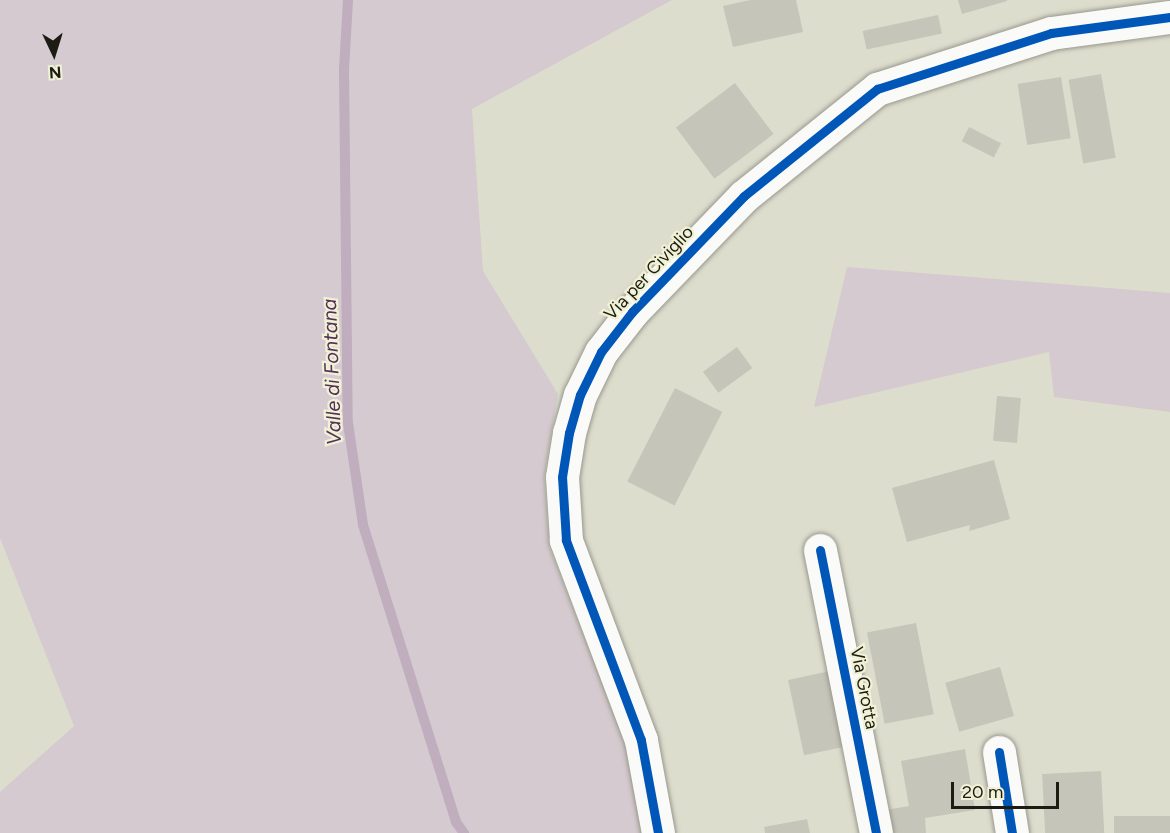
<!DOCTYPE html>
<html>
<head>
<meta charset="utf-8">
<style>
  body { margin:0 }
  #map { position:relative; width:1170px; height:833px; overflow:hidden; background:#ddddce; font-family:Figtree,sans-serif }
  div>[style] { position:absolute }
  .green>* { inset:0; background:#d5cacf }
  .stream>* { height:10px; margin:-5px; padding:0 5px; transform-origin:5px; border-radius:5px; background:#c0adbe }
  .building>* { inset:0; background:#c5c5b9; transform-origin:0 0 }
  .roads { filter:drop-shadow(0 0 2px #98988d) drop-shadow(0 0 2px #98988d) }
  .minor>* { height:33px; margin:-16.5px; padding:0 16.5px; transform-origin:16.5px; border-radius:16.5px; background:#fafaf8 }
  .cycleway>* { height:9px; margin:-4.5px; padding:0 4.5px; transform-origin:4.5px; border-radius:4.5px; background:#0057b8 }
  span { translate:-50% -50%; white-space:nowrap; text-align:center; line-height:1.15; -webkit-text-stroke:4.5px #f0f1d5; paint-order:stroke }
  .street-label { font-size:18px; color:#1c1c13 }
  .water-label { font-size:20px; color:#542f59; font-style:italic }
  .north { position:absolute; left:24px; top:24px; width:60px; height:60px; -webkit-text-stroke:4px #f0f1d5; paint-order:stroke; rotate:176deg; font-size:16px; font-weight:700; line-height:24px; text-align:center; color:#1c1c13 }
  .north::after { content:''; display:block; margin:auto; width:21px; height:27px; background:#1c1c13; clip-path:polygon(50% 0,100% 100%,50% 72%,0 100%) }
  .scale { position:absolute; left:951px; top:782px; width:108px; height:27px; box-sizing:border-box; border:3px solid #1c1c13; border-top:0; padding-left:8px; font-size:18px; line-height:21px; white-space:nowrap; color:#1c1c13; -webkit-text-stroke:4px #f0f1d5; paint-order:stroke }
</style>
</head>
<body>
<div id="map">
  <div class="green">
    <div style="clip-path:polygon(0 0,672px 0,472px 109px,483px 271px,558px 394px,544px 477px,549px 547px,627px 746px,643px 833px,0 833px,0 792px,74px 726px,0 538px)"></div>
    <div style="clip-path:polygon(847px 267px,1170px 293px,1170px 412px,1054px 397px,1049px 352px,814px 407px)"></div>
  </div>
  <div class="stream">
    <div style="left:348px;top:0;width:69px;rotate:93.3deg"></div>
    <div style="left:344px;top:69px;width:354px;rotate:89.4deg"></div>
    <div style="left:348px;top:423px;width:103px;rotate:81.6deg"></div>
    <div style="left:363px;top:525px;width:311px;rotate:72.6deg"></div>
    <div style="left:456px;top:822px;width:14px;rotate:54deg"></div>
  </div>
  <div class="building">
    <div style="clip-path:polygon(750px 0,796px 0,803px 32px,733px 47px,723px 6px)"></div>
    <div style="clip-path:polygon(958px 0,1007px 0,1007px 1px,962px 14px)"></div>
    <div style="left:938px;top:15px;width:19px;height:77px;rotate:78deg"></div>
    <div style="left:1101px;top:74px;width:85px;height:33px;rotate:80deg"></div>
    <div style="left:1061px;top:77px;width:62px;height:44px;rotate:81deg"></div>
    <div style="left:735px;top:83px;width:64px;height:74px;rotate:53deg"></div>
    <div style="left:969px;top:127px;width:36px;height:16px;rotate:27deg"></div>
    <div style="left:737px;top:347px;width:26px;height:42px;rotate:54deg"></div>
    <div style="left:675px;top:388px;width:53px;height:105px;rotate:27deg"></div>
    <div style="left:997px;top:396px;width:24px;height:45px;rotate:5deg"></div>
    <div style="clip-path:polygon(994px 460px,1010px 519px,969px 531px,970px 525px,907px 542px,892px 488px)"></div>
    <div style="left:916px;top:623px;width:93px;height:50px;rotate:79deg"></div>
    <div style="left:1000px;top:667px;width:51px;height:57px;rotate:74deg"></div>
    <div style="left:835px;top:670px;width:77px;height:48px;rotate:78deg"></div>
    <div style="clip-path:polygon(965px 749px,975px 810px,925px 818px,926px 833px,890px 833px,886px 810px,909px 806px,901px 761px)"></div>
    <div style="left:1101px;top:771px;width:62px;height:59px;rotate:87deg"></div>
    <div style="left:1170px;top:816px;width:17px;height:56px;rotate:90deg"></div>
    <div style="clip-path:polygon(807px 819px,810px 833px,765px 833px,764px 827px)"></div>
  </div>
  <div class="roads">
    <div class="minor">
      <div style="left:820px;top:550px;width:288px;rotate:78.8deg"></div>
      <div style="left:999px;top:752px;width:82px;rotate:80.9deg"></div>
      <div style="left:658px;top:833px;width:95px;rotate:-100.4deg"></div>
      <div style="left:641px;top:740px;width:214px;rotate:-110.6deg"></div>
      <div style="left:566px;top:540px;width:63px;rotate:-93.6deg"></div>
      <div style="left:562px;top:477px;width:45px;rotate:-81deg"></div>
      <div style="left:569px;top:433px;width:40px;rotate:-74deg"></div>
      <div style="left:580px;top:395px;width:48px;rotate:-64deg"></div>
      <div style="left:601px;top:352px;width:51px;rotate:-52.2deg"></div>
      <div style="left:632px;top:312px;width:161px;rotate:-46deg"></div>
      <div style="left:744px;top:196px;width:171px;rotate:-38.8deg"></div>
      <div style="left:877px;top:89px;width:183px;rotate:-17.8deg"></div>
      <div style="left:1051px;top:33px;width:120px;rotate:-7.7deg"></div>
    </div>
  </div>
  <div class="cycleway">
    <div style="left:820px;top:550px;width:288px;rotate:78.8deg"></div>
    <div style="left:999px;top:752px;width:82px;rotate:80.9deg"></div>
    <div style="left:658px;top:833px;width:95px;rotate:-100.4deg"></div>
    <div style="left:641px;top:740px;width:214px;rotate:-110.6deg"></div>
    <div style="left:566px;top:540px;width:63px;rotate:-93.6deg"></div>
    <div style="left:562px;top:477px;width:45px;rotate:-81deg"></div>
    <div style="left:569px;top:433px;width:40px;rotate:-74deg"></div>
    <div style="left:580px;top:395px;width:48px;rotate:-64deg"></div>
    <div style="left:601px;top:352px;width:51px;rotate:-52.2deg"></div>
    <div style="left:632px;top:312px;width:161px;rotate:-46deg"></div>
    <div style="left:744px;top:196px;width:171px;rotate:-38.8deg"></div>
    <div style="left:877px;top:89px;width:183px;rotate:-17.8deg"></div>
    <div style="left:1051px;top:33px;width:120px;rotate:-7.7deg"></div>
  </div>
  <div class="street-label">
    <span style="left:649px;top:273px;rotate:-47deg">Via per Civiglio</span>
    <span style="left:864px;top:688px;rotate:79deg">Via Grotta</span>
  </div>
  <div class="water-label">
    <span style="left:332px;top:372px;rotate:-92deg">Valle di Fontana</span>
  </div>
  <div class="north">N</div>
  <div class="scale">20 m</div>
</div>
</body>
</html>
